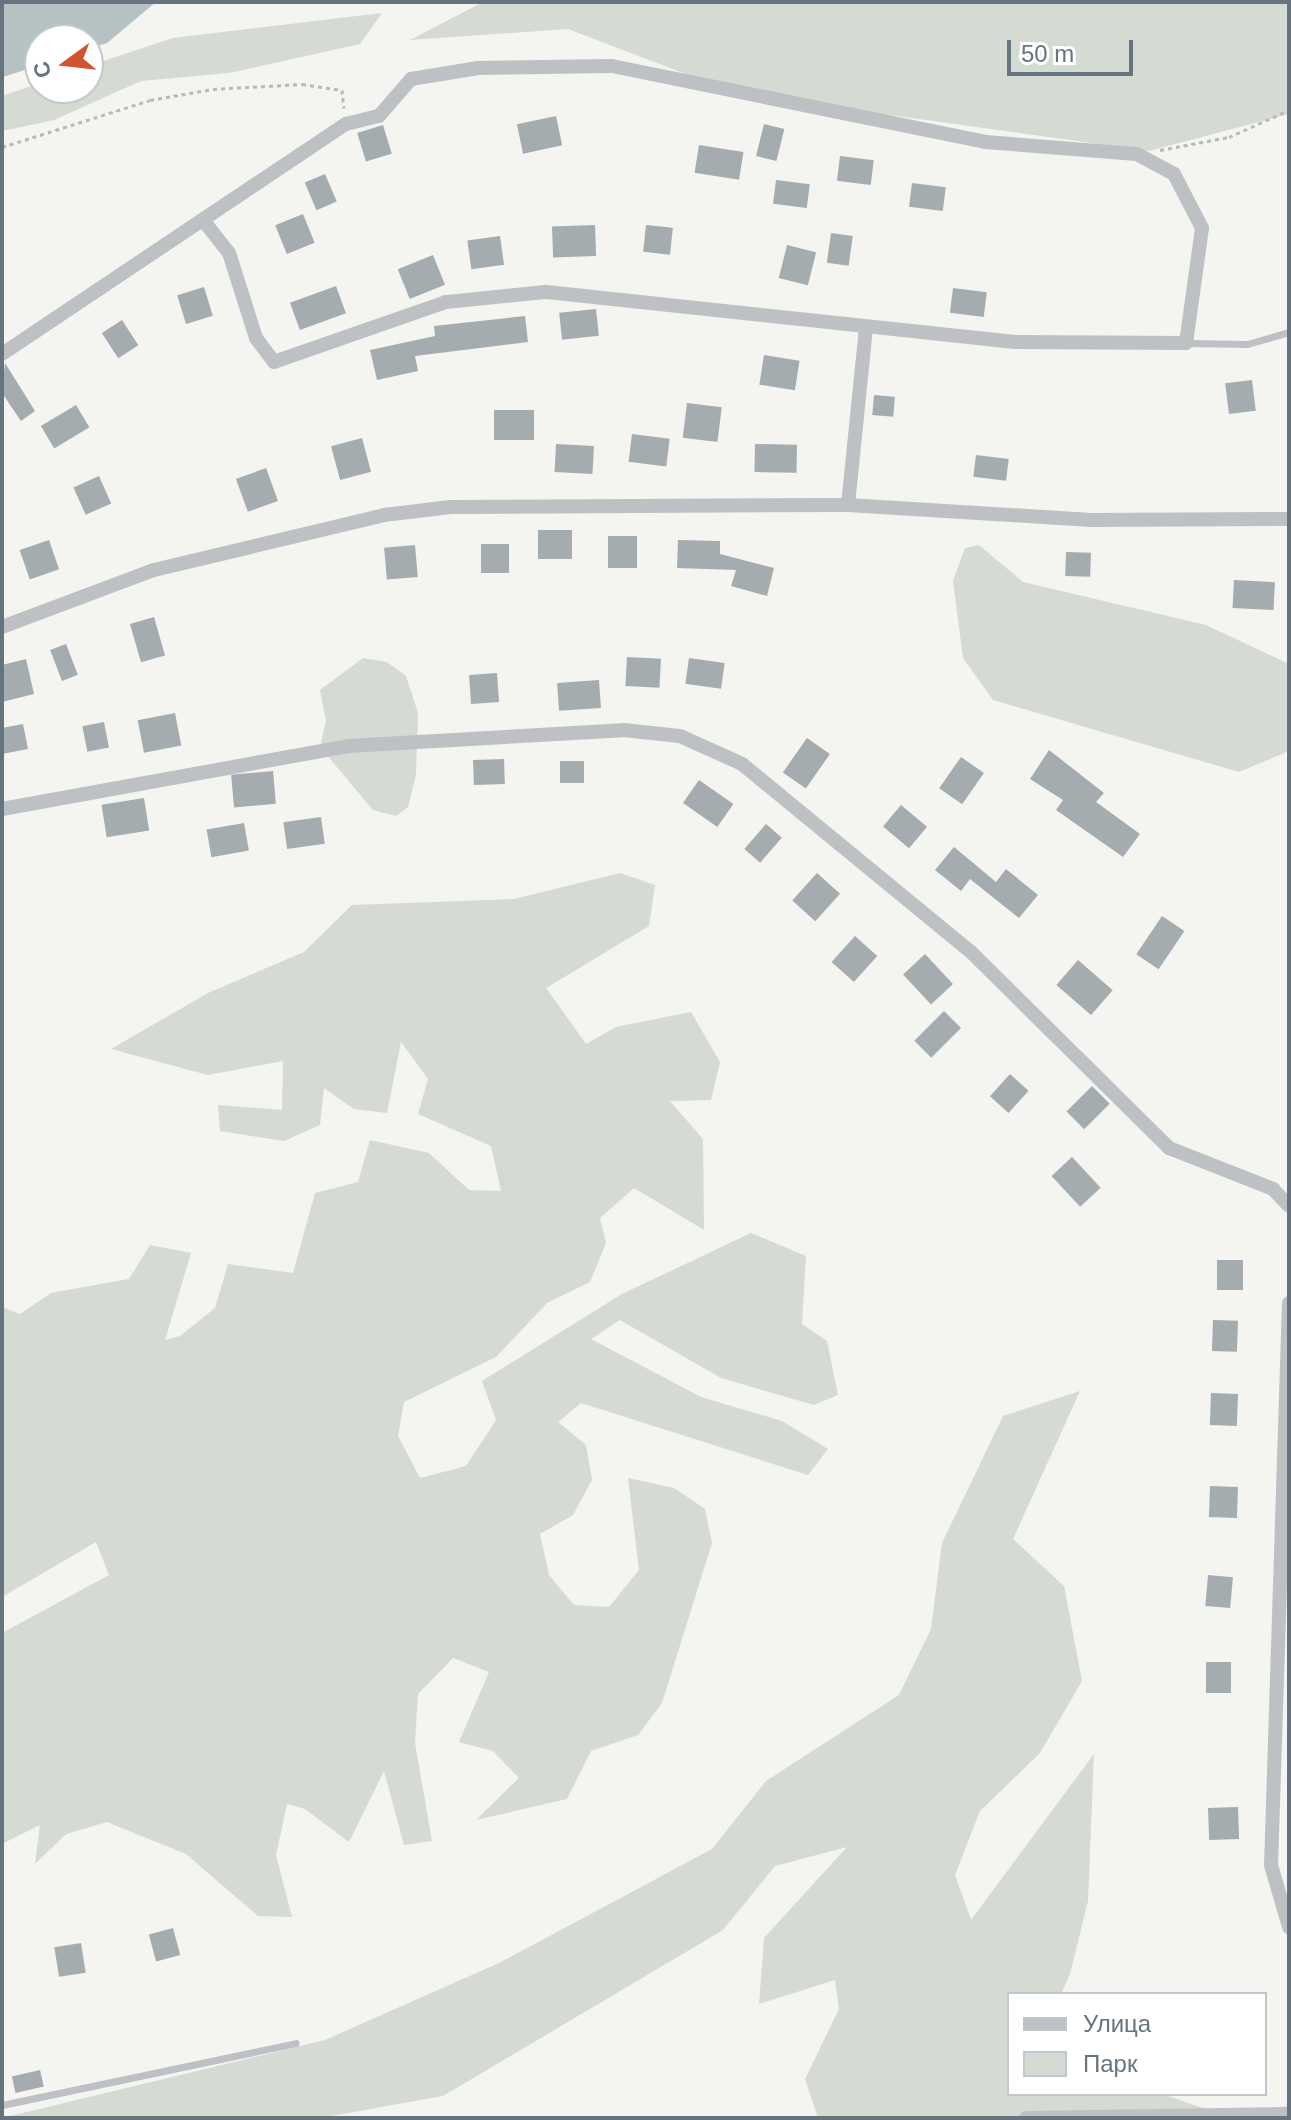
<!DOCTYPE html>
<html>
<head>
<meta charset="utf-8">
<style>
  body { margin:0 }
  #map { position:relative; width:1291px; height:2120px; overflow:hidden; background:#f4f4f0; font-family:Helvetica,sans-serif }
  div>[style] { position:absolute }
  .green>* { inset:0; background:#d5dad2 }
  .water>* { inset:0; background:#b6c1c4 }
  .building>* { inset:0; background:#a4acb0; transform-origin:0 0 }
  .path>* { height:3px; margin-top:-1.5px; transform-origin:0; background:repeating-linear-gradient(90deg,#b7babc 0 4px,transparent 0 8px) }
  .service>* { height:7px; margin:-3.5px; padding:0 3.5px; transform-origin:3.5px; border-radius:3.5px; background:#bdc1c4 }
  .minor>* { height:14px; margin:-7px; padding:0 7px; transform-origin:7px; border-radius:7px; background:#bdc1c4 }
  span { translate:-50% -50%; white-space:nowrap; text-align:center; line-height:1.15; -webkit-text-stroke:8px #fff; paint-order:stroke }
  .frame { position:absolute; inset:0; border:4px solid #65747e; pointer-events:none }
  .legend { position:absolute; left:1007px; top:1992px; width:260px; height:104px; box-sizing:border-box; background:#fff; border:2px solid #c1c7cb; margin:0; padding:10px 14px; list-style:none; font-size:24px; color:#65747e }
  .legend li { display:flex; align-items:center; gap:16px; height:40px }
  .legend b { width:40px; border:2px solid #c1c7cb }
  .north { position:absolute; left:24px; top:24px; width:80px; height:80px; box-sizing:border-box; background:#fff; border:2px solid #c1c7cb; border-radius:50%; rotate:255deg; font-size:22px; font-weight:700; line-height:32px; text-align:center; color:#65747e }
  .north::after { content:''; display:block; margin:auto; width:28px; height:36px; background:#d25332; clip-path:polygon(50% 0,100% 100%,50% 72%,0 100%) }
  .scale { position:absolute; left:1007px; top:40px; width:126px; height:36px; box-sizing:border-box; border:4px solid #65747e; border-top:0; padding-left:10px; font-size:24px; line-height:28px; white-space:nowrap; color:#65747e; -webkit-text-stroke:6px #fff; paint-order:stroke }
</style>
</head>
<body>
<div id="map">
  <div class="green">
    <div style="clip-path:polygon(483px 2px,1289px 2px,1289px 114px,1149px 151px,738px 94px,568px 29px,410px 40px)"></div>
    <div style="clip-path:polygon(382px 13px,360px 44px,229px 73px,141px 81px,54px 120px,2px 131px,2px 96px,40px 83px,88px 88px,88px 66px,173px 38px)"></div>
    <div style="clip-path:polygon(979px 545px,1023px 582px,1206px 625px,1289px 664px,1289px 751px,1239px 772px,993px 700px,963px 658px,953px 581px,965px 548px)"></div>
    <div style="clip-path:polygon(363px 658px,387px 662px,406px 676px,418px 713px,416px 775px,408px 807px,396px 816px,373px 810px,320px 747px,326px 721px,320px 690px)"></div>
    <div style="clip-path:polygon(620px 873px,655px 885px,649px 926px,546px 988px,586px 1044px,616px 1027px,691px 1012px,720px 1062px,711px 1100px,670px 1101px,703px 1139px,704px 1230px,634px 1188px,600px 1218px,606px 1243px,590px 1282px,547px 1303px,496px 1357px,404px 1402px,398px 1436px,420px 1478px,466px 1466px,496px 1420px,482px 1381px,622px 1294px,751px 1233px,806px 1256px,802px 1324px,827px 1341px,838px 1395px,814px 1405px,721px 1378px,620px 1320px,591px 1339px,701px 1397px,782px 1421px,828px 1449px,808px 1475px,581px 1403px,558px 1422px,586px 1445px,592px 1480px,573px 1515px,540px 1534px,549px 1575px,574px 1605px,609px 1607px,639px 1570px,628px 1478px,674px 1488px,705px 1509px,712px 1543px,662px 1703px,638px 1735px,591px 1751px,567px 1799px,476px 1820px,519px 1778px,493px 1751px,459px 1742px,489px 1672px,453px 1658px,418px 1694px,415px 1743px,432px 1841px,404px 1845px,384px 1771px,349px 1842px,305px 1809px,287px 1804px,276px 1855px,292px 1917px,258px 1916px,186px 1854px,107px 1822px,66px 1834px,35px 1864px,40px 1825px,2px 1844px,2px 1633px,109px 1575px,96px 1542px,2px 1597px,2px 1307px,20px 1314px,51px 1293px,129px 1279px,150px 1245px,191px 1253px,165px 1340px,180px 1336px,215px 1308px,228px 1264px,293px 1273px,315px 1193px,358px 1182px,370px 1140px,429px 1153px,469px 1190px,501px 1191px,491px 1146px,418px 1114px,428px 1079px,401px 1042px,387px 1113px,354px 1109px,324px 1088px,320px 1125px,284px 1141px,220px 1131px,218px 1105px,282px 1110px,283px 1061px,208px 1075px,111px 1049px,208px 993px,304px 952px,352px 905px,514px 899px)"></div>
    <div style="clip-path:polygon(1080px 1391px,1013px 1539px,1064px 1586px,1082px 1681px,1040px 1753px,980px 1811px,955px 1875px,971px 1920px,1094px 1754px,1088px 1901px,1070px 1974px,1061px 1994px,1009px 1994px,1009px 2094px,1162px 2094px,1232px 2118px,818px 2118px,805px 2079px,839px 2009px,835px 1980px,759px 2004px,764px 1938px,847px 1847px,775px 1866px,723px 1930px,443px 2096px,320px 2118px,2px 2118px,325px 2040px,499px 1963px,712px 1849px,766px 1781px,899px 1695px,931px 1629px,942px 1543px,1003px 1416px)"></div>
  </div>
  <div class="water">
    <div style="clip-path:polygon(2px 2px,156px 2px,107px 43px,88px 49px,88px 40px,40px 40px,40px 65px,3px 77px)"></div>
  </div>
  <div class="building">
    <div style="left:556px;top:116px;width:30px;height:40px;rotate:78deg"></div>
    <div style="left:764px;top:124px;width:21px;height:33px;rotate:14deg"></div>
    <div style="left:383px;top:125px;width:30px;height:27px;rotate:73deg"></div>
    <div style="left:699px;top:145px;width:45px;height:28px;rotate:9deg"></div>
    <div style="left:840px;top:156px;width:34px;height:25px;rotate:7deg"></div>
    <div style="left:325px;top:174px;width:30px;height:22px;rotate:67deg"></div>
    <div style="left:776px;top:180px;width:34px;height:24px;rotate:7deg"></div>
    <div style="left:912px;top:183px;width:34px;height:24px;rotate:7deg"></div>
    <div style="left:303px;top:214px;width:31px;height:30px;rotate:68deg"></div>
    <div style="left:595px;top:225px;width:31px;height:43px;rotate:88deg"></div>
    <div style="left:646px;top:225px;width:27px;height:27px;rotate:6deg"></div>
    <div style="left:831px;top:233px;width:22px;height:30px;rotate:8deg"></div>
    <div style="left:500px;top:236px;width:29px;height:33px;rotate:82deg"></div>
    <div style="left:787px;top:245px;width:30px;height:34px;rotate:14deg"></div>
    <div style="left:433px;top:255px;width:32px;height:38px;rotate:68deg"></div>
    <div style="left:336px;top:286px;width:29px;height:49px;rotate:70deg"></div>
    <div style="left:204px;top:287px;width:30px;height:28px;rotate:73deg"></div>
    <div style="left:953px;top:288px;width:34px;height:25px;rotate:7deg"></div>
    <div style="left:596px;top:309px;width:27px;height:37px;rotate:84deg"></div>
    <div style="clip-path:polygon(525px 316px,528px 342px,415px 356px,418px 371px,377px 380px,370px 350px,435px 336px,434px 326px)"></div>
    <div style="left:122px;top:320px;width:30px;height:24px;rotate:57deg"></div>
    <div style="left:764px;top:355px;width:36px;height:30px;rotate:9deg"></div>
    <div style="clip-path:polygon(5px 363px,35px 411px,21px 421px,2px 393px)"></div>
    <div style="left:1252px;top:380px;width:31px;height:27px;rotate:83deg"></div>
    <div style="left:874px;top:395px;width:21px;height:20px;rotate:5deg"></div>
    <div style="left:687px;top:403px;width:35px;height:35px;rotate:7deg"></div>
    <div style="left:76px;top:405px;width:26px;height:41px;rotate:59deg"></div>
    <div style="left:534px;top:410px;width:30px;height:40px;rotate:90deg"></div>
    <div style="left:632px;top:434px;width:38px;height:28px;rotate:7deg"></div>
    <div style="left:362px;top:438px;width:35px;height:32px;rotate:75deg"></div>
    <div style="left:556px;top:444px;width:38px;height:28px;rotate:3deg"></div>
    <div style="left:755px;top:444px;width:42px;height:28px;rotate:1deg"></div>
    <div style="left:976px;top:455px;width:33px;height:22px;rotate:7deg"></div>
    <div style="left:266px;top:468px;width:35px;height:32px;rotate:70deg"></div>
    <div style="left:99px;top:476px;width:30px;height:28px;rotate:66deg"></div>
    <div style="left:538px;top:530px;width:34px;height:29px"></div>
    <div style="left:608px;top:536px;width:29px;height:32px"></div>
    <div style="left:49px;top:540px;width:31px;height:31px;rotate:71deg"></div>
    <div style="clip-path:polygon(678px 540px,720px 541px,720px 554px,774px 568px,767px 596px,731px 586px,736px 570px,677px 568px)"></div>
    <div style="left:481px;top:544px;width:28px;height:29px"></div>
    <div style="left:415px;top:545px;width:32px;height:31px;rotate:85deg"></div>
    <div style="left:1066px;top:552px;width:25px;height:24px;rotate:2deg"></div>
    <div style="left:1234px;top:580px;width:41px;height:28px;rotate:3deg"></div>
    <div style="left:154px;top:617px;width:40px;height:25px;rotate:74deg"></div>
    <div style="left:66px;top:644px;width:33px;height:17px;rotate:69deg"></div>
    <div style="left:627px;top:657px;width:34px;height:29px;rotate:3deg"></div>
    <div style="left:689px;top:658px;width:36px;height:26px;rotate:8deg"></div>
    <div style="clip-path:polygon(26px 659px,34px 694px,2px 702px,2px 665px)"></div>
    <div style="left:497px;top:673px;width:29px;height:28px;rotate:86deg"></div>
    <div style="left:599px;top:680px;width:28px;height:42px;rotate:86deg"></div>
    <div style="left:175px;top:713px;width:33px;height:38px;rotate:79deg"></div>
    <div style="left:104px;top:722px;width:26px;height:22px;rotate:79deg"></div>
    <div style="clip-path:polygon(23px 724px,28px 749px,2px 754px,2px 728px)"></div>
    <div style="left:807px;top:738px;width:28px;height:42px;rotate:35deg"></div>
    <div style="clip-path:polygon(1049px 750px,1104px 793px,1096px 802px,1140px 834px,1123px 857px,1056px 810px,1063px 800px,1030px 779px)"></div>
    <div style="left:961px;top:757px;width:28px;height:38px;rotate:35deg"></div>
    <div style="left:504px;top:759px;width:25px;height:31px;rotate:88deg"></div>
    <div style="left:584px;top:761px;width:22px;height:24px;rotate:90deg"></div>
    <div style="left:273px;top:771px;width:33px;height:42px;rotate:85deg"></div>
    <div style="left:699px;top:780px;width:42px;height:28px;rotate:35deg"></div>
    <div style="left:144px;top:798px;width:33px;height:43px;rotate:81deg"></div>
    <div style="left:901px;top:805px;width:34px;height:28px;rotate:40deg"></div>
    <div style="left:321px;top:817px;width:27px;height:38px;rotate:82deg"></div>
    <div style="left:244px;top:823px;width:28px;height:38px;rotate:80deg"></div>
    <div style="left:766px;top:824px;width:21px;height:33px;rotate:41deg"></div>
    <div style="clip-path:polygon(954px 847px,996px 882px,1006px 869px,1038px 895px,1019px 918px,970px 879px,961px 891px,935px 870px)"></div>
    <div style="left:817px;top:873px;width:31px;height:37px;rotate:42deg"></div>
    <div style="left:1162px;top:916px;width:27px;height:46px;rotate:34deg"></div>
    <div style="left:855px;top:936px;width:30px;height:35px;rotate:42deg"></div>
    <div style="left:925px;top:954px;width:41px;height:30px;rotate:47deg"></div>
    <div style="left:1078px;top:960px;width:46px;height:33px;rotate:41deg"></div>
    <div style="left:944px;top:1011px;width:24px;height:42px;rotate:45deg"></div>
    <div style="left:1010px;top:1074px;width:25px;height:30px;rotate:42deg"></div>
    <div style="left:1092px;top:1086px;width:25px;height:36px;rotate:45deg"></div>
    <div style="left:1072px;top:1157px;width:42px;height:28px;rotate:47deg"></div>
    <div style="left:1217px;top:1260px;width:26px;height:30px"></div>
    <div style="left:1213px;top:1320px;width:25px;height:31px;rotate:2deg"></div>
    <div style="left:1211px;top:1393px;width:27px;height:32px;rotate:2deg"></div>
    <div style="left:1210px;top:1486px;width:28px;height:31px;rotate:2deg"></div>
    <div style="left:1208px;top:1575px;width:25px;height:31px;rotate:5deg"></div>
    <div style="left:1206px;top:1662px;width:25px;height:31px"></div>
    <div style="left:1238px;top:1807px;width:32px;height:30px;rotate:88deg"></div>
    <div style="left:173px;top:1928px;width:28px;height:25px;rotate:75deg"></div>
    <div style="left:81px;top:1943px;width:30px;height:27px;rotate:81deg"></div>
    <div style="left:40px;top:2070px;width:17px;height:29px;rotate:77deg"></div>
  </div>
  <div class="path">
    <div style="left:2px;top:147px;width:155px;rotate:-17.6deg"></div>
    <div style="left:150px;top:100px;width:64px;rotate:-9.9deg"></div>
    <div style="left:213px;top:89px;width:89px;rotate:-3.2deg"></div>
    <div style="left:302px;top:84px;width:40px;rotate:8.5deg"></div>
    <div style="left:342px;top:90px;width:18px;rotate:84deg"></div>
    <div style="left:1160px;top:150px;width:70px;rotate:-10.7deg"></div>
    <div style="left:1229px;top:137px;width:66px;rotate:-24.2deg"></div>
  </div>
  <div class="service">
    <div style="left:1186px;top:343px;width:61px;rotate:0.9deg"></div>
    <div style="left:1247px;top:344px;width:44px;rotate:-15.9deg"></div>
    <div style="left:2px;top:2105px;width:300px;rotate:-11.9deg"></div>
  </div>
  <div class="minor">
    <div style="left:2px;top:354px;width:414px;rotate:-33.8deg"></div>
    <div style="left:346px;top:124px;width:34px;rotate:-14deg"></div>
    <div style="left:379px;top:116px;width:49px;rotate:-49.1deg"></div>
    <div style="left:411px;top:79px;width:68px;rotate:-9.3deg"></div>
    <div style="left:478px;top:68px;width:134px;rotate:-0.9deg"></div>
    <div style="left:612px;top:66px;width:381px;rotate:11.5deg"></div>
    <div style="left:985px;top:142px;width:152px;rotate:4.5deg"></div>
    <div style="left:1137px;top:154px;width:42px;rotate:28.4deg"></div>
    <div style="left:1174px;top:174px;width:61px;rotate:62.6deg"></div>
    <div style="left:1202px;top:228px;width:116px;rotate:97.9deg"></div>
    <div style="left:1186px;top:343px;width:171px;rotate:-179.7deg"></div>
    <div style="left:1015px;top:342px;width:473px;rotate:-173.9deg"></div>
    <div style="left:545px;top:292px;width:100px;rotate:174.2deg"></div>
    <div style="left:446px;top:302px;width:182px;rotate:160.8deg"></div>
    <div style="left:274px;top:362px;width:30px;rotate:-127deg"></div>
    <div style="left:256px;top:338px;width:89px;rotate:-107.6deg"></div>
    <div style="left:229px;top:253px;width:42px;rotate:-128.2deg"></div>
    <div style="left:848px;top:505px;width:178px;rotate:-84.2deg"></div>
    <div style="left:2px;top:627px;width:162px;rotate:-20.6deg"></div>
    <div style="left:154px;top:570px;width:236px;rotate:-13.4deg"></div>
    <div style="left:384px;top:515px;width:67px;rotate:-6.8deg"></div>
    <div style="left:451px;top:507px;width:397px;rotate:-0.3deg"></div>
    <div style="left:848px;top:505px;width:244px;rotate:3.5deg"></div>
    <div style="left:1092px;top:520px;width:197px;rotate:-0.3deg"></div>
    <div style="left:2px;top:809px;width:352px;rotate:-10.3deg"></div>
    <div style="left:348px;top:746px;width:275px;rotate:-3.3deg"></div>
    <div style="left:623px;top:730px;width:57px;rotate:6deg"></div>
    <div style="left:680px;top:736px;width:68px;rotate:24.3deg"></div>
    <div style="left:742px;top:764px;width:296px;rotate:39.4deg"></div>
    <div style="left:971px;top:952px;width:279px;rotate:44.7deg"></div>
    <div style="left:1169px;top:1148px;width:112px;rotate:21.5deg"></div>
    <div style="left:1273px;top:1189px;width:23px;rotate:47deg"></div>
    <div style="left:1289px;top:1303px;width:562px;rotate:91.83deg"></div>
    <div style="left:1271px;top:1865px;width:65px;rotate:73.8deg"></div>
    <div style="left:1026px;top:2118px;width:263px;rotate:-0.9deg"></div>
  </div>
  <div class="frame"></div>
  <ul class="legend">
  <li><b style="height:10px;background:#bdc1c4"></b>Улица</li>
  <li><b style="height:22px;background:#d5dad2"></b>Парк</li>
  </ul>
  <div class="north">С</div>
  <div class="scale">50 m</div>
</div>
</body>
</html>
